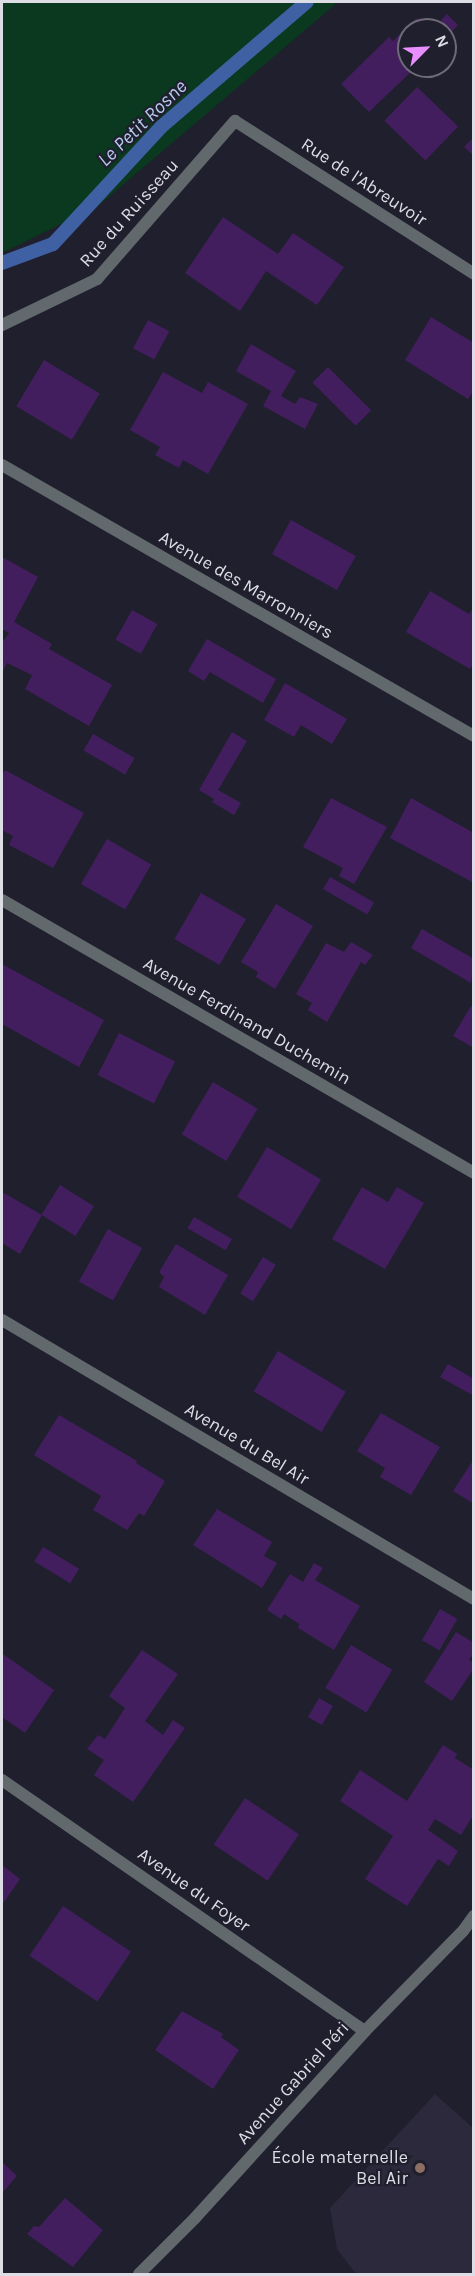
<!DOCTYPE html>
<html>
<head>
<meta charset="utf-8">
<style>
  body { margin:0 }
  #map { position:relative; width:475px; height:2276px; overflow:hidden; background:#201f2d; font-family:Karla,sans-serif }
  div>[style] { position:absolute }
  .built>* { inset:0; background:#2b293b }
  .green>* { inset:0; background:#0a3920 }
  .stream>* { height:14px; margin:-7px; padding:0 7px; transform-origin:7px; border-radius:7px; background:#3f60a2 }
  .building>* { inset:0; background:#431e5f; transform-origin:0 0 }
  .street>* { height:12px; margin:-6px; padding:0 6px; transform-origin:6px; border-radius:6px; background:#61696d }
  .dots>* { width:16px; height:16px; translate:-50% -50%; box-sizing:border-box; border:3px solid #201f2d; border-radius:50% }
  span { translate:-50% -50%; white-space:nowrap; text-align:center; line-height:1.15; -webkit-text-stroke:4.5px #201f2d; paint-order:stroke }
  .street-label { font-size:18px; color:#dddde6 }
  .poi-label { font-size:18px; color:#dddde6 }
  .right { translate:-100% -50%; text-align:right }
  .water-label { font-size:20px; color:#b5caef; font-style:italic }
  .frame { position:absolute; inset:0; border:3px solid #dddde6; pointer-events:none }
  .north { position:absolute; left:397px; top:18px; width:60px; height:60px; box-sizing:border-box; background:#201f2d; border:2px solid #6c6b77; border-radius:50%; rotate:66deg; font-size:16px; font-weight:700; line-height:24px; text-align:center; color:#dddde6 }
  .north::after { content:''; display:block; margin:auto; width:21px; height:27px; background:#e88eff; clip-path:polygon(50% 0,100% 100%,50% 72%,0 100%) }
</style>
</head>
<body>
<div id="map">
  <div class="built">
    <div style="clip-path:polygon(435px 2094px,473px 2128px,473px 2274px,356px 2274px,337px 2249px,330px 2208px)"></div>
  </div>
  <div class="green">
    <div style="clip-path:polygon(2px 2px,338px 2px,98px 206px,2px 253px)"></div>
  </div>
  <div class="stream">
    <div style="left:2px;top:263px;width:54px;rotate:-20.4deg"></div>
    <div style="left:53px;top:244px;width:159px;rotate:-47.3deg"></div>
    <div style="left:161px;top:127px;width:192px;rotate:-40.6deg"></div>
  </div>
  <div class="building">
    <div style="clip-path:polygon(447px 14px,458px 25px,445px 38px,445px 30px,432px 30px)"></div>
    <div style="clip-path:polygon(417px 18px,428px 30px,409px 30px,409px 66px,417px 66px,369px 112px,341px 84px,389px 37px,393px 41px)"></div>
    <div style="left:417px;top:87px;width:57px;height:47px;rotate:44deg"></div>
    <div style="clip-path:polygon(474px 137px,474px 156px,464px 147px)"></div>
    <div style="clip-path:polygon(223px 217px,278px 254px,293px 233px,344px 267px,317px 305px,266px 271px,240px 311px,185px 273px)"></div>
    <div style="clip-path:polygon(431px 317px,474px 343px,474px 390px,468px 399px,405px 360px)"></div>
    <div style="left:148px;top:320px;width:24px;height:32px;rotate:28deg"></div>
    <div style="clip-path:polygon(251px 344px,296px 371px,281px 396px,295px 404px,300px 397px,318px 404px,305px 429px,263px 406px,271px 391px,236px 371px)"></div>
    <div style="left:44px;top:360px;width:65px;height:54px;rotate:31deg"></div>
    <div style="left:328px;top:367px;width:61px;height:22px;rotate:45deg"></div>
    <div style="clip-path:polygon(163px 372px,202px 393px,208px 382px,248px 404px,208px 474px,183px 460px,179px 468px,155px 455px,160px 447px,130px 430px)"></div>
    <div style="left:291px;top:520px;width:74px;height:39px;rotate:29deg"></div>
    <div style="clip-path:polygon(2px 557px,38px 577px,14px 622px,52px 644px,49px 649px,112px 685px,89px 726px,25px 689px,32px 675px,7px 663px,2px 673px,2px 639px,4px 640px,9px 633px,2px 629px)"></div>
    <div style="clip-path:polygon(430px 591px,469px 614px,474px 607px,474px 663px,470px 669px,406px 632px)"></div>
    <div style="left:132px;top:610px;width:29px;height:34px;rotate:29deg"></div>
    <div style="clip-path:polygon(207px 639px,276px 679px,263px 703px,210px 672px,204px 681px,188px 671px)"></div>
    <div style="clip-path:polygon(285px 683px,347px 719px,332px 744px,301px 725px,294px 737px,264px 720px)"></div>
    <div style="clip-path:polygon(232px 732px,247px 741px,218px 790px,241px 803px,234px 815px,212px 802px,214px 799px,199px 790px)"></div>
    <div style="left:93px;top:734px;width:48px;height:19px;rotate:30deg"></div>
    <div style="clip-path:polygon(5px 770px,84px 813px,53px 868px,9px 845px,13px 836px,2px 830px,2px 775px)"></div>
    <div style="clip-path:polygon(331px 798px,387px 827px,354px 884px,339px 876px,343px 868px,303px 847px)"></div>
    <div style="clip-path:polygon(411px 798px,474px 833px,474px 883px,390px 838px)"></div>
    <div style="left:107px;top:839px;width:51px;height:52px;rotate:30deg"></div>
    <div style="left:330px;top:877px;width:51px;height:14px;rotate:30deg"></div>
    <div style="left:201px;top:893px;width:52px;height:53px;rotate:30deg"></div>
    <div style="clip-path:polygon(276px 904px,313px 926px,275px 989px,256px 977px,258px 972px,241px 962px)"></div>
    <div style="clip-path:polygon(422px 929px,474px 959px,471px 983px,411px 948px)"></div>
    <div style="clip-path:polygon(351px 942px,373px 955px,365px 965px,361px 962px,327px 1022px,308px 1010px,312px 1003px,296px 994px,326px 943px,344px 952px)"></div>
    <div style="clip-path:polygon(2px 964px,104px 1020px,79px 1067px,2px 1024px)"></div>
    <div style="clip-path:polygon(471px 1006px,474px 1008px,474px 1048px,453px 1036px)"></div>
    <div style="left:119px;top:1033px;width:63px;height:47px;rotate:27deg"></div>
    <div style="left:213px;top:1082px;width:52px;height:61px;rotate:31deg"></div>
    <div style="left:267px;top:1147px;width:63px;height:58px;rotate:31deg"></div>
    <div style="left:60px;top:1185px;width:40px;height:35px;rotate:32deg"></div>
    <div style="clip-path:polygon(362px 1187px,388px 1202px,397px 1187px,424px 1203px,385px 1269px,332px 1239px)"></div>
    <div style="clip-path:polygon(4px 1193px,42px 1215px,20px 1254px,2px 1243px,2px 1197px)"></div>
    <div style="left:194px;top:1217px;width:44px;height:13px;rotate:30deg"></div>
    <div style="left:108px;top:1229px;width:39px;height:60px;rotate:29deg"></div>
    <div style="clip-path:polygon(176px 1244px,228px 1275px,205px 1315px,159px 1287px,164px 1277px,159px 1272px)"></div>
    <div style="left:263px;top:1257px;width:15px;height:43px;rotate:32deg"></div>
    <div style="left:278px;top:1351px;width:79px;height:47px;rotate:31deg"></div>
    <div style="clip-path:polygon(448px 1364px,474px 1379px,474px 1396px,440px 1377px)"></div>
    <div style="clip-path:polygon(381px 1413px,440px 1447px,411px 1495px,380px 1477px,385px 1468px,357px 1451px)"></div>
    <div style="clip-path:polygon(59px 1415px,137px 1461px,136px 1463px,165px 1481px,144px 1516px,139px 1513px,127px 1530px,93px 1510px,101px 1496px,34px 1455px)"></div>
    <div style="clip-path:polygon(474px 1459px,474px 1504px,453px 1491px)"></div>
    <div style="clip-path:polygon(217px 1509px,272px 1542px,264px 1556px,277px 1563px,262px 1588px,193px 1545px)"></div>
    <div style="left:43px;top:1547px;width:42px;height:17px;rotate:31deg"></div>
    <div style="clip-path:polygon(314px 1563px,323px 1568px,315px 1580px,360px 1606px,334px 1650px,298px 1628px,299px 1624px,284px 1614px,281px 1619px,267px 1610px,290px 1574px,303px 1582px)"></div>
    <div style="left:440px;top:1609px;width:20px;height:36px;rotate:30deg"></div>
    <div style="clip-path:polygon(456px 1632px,474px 1643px,474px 1652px,469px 1660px,474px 1663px,474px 1668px,452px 1701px,424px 1682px)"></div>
    <div style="left:351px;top:1645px;width:48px;height:50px;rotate:31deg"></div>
    <div style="clip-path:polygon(142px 1650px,178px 1674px,145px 1721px,163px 1735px,173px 1720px,185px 1728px,133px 1802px,94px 1775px,104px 1760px,87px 1749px,98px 1735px,105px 1739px,125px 1708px,109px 1696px)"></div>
    <div style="clip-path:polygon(3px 1654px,54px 1690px,25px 1733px,2px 1717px)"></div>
    <div style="left:319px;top:1698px;width:16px;height:22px;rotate:30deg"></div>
    <div style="clip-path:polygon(443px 1745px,457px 1754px,455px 1758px,474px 1770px,474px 1814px,461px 1835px,435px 1819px,428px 1830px,458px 1851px,449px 1866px,438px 1859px,407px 1906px,365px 1879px,393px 1836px,340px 1801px,360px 1770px,407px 1801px)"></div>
    <div style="left:245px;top:1798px;width:65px;height:56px;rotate:34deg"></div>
    <div style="clip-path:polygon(2px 1865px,20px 1879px,2px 1905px)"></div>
    <div style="left:63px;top:1906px;width:82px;height:60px;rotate:34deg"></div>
    <div style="clip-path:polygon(182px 2011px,223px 2034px,221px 2037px,239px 2050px,213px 2089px,155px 2050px)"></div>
    <div style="clip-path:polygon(2px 2162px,17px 2176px,2px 2193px)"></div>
    <div style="clip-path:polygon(65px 2198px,103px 2230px,73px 2267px,27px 2234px,34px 2226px,39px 2227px)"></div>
  </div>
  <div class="street">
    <div style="left:2px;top:325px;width:106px;rotate:-25.8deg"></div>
    <div style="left:97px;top:279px;width:210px;rotate:-48.9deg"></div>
    <div style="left:235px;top:121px;width:284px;rotate:32.6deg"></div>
    <div style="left:2px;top:465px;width:544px;rotate:29.86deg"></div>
    <div style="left:2px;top:900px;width:545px;rotate:30.04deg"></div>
    <div style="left:2px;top:1320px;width:548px;rotate:30.59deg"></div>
    <div style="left:2px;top:1780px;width:441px;rotate:34.7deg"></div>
    <div style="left:139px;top:2274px;width:79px;rotate:-45deg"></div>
    <div style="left:195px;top:2218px;width:253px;rotate:-47.7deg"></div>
    <div style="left:365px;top:2031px;width:140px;rotate:-45.6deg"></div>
    <div style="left:463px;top:1931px;width:19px;rotate:-54deg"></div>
  </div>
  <div class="dots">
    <div style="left:420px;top:2168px;background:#8d6e63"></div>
  </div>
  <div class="street-label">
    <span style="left:364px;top:182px;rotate:33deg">Rue de l'Abreuvoir</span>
    <span style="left:129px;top:213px;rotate:-48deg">Rue du Ruisseau</span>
    <span style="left:246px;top:585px;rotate:30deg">Avenue des Marronniers</span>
    <span style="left:247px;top:1021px;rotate:30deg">Avenue Ferdinand Duchemin</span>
    <span style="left:247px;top:1444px;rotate:31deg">Avenue du Bel Air</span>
    <span style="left:194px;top:1890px;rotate:35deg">Avenue du Foyer</span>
    <span style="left:293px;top:2083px;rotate:-48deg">Avenue Gabriel Péri</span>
  </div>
  <div class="poi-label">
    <span class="right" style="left:408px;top:2168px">École maternelle<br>Bel Air</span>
  </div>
  <div class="water-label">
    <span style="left:142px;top:123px;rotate:-44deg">Le Petit Rosne</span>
  </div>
  <div class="frame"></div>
  <div class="north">N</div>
</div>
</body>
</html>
